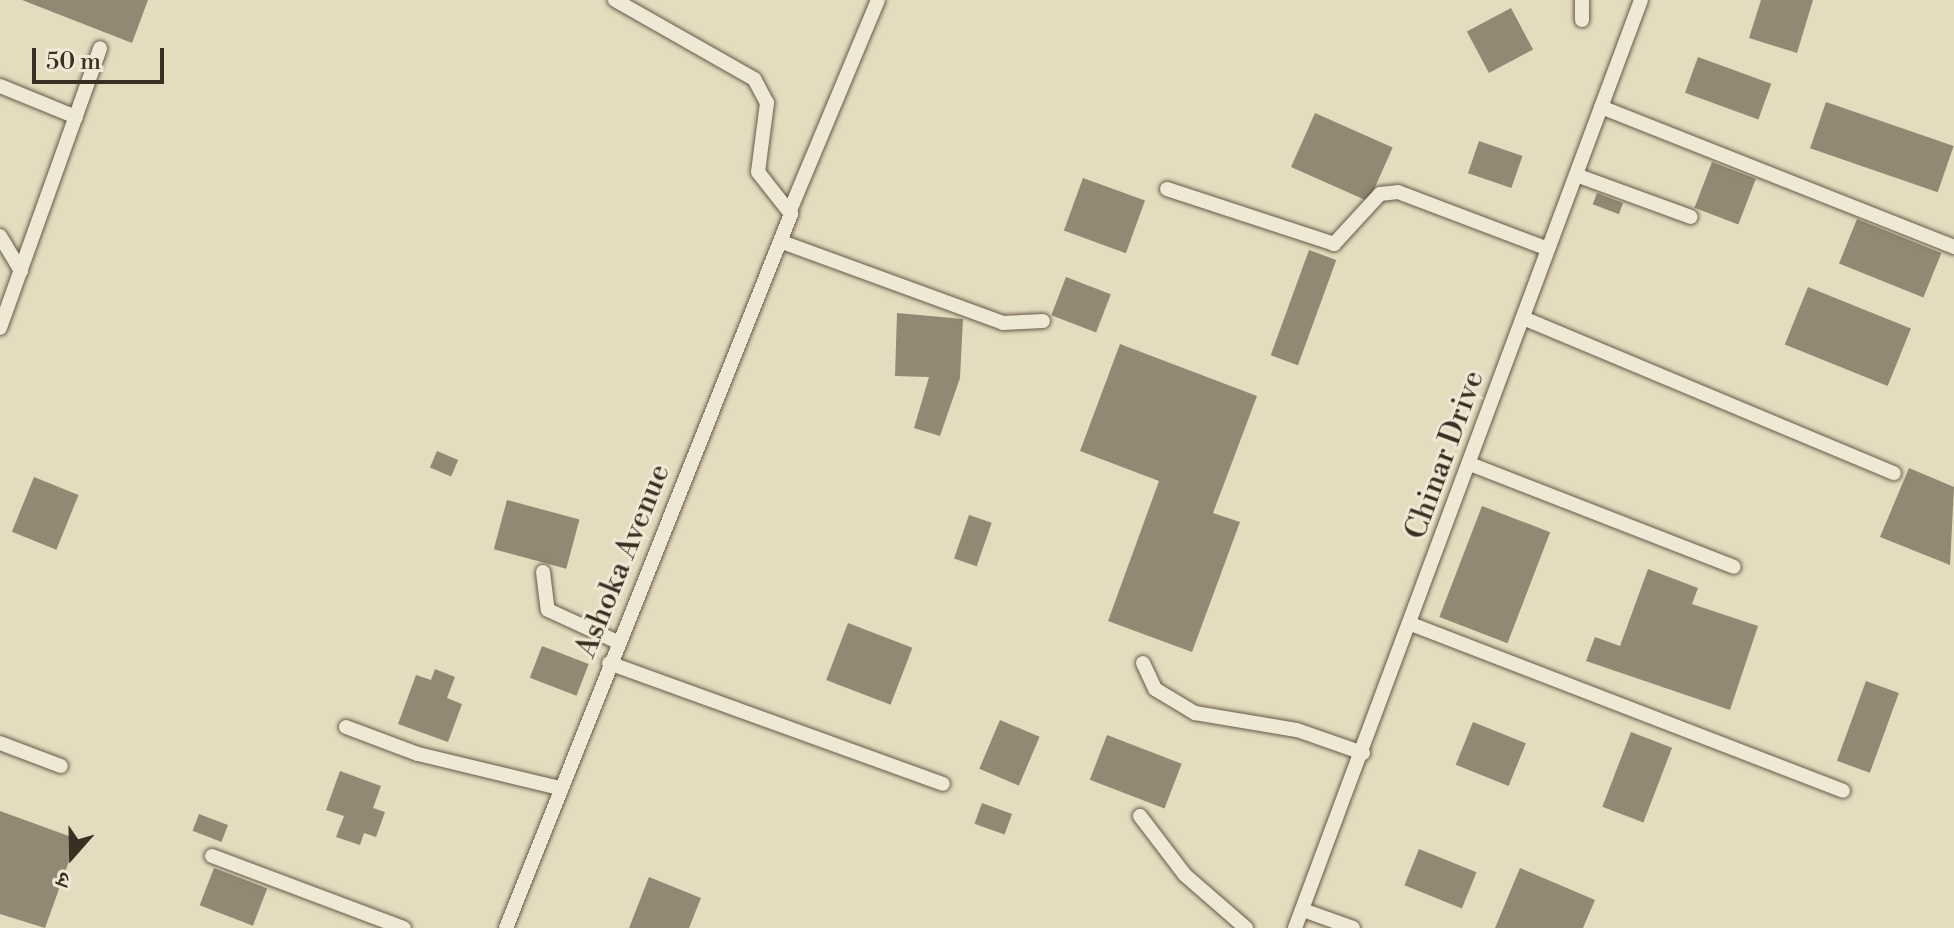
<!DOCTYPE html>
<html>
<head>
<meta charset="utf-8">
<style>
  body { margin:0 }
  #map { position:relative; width:1954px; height:928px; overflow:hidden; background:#e5dbbe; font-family:"Libre Bodoni","Noto Serif Devanagari",serif }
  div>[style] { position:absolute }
  .building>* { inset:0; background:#938873; transform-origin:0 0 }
  .roads { filter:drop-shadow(0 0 2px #665949) drop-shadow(0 0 2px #665949) }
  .minor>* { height:14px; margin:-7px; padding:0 7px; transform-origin:7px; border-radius:7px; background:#eee8d5 }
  span { translate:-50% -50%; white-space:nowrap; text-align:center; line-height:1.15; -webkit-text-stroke:6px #eee8d5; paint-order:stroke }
  .street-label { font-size:30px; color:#3b2e22 }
  .north { position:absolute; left:32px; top:816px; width:80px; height:80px; -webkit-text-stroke:6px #eee8d5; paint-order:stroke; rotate:200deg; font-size:22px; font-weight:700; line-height:32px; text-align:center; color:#3b2e22 }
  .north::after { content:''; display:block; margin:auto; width:28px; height:36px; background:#3b2e22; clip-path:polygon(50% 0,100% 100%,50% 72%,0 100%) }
  .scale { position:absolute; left:32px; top:48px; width:132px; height:36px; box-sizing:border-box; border:4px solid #3b2e22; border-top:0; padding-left:10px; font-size:24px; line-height:28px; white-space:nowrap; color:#3b2e22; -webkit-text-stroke:6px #eee8d5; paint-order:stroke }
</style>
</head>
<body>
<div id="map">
  <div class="building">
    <div style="clip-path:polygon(22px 0,148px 0,132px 43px)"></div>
    <div style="clip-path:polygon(1761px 0,1813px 0,1797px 53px,1749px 38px)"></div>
    <div style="left:1511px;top:8px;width:47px;height:50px;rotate:62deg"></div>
    <div style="left:1698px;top:57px;width:78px;height:38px;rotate:20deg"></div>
    <div style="left:1826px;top:102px;width:135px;height:49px;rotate:19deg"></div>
    <div style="left:1315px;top:113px;width:85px;height:59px;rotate:24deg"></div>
    <div style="left:1479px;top:141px;width:46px;height:34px;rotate:19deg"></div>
    <div style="left:1712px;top:162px;width:47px;height:49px;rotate:21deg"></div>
    <div style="left:1083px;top:178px;width:66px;height:56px;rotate:20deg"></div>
    <div style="left:1597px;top:193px;width:28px;height:12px;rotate:21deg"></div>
    <div style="left:1857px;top:219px;width:91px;height:48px;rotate:22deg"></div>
    <div style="left:1309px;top:250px;width:29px;height:112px;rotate:20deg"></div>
    <div style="left:1066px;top:277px;width:48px;height:41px;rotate:21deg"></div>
    <div style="left:1808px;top:287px;width:111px;height:62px;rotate:22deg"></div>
    <div style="clip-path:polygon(897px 313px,963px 319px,960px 378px,940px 436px,914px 428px,929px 377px,895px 376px)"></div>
    <div style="clip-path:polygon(1120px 344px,1257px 396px,1213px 513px,1240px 522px,1192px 652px,1108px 621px,1159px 481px,1080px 451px)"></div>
    <div style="left:437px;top:451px;width:23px;height:18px;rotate:23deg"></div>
    <div style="clip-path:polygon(1909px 468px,1954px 487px,1950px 565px,1880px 537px)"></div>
    <div style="left:34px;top:477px;width:48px;height:59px;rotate:22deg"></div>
    <div style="left:507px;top:500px;width:75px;height:51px;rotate:15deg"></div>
    <div style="left:1482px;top:506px;width:73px;height:119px;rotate:21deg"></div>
    <div style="left:969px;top:515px;width:24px;height:46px;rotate:19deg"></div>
    <div style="clip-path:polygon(1648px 569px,1698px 588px,1692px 604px,1758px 626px,1730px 710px,1586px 661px,1595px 637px,1620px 646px)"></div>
    <div style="left:848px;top:623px;width:69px;height:61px;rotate:21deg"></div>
    <div style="left:542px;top:646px;width:50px;height:34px;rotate:21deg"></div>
    <div style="clip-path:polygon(435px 669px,455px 677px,447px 698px,462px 704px,448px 742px,398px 724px,416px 675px,431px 680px)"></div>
    <div style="left:1866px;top:681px;width:35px;height:85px;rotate:20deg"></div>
    <div style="left:1000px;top:720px;width:43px;height:53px;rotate:23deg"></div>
    <div style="left:1473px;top:722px;width:57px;height:46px;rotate:22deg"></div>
    <div style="left:1631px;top:732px;width:44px;height:80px;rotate:21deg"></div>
    <div style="left:1107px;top:735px;width:80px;height:48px;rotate:21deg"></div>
    <div style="clip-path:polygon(340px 771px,381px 786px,373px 808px,385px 812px,376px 837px,364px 833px,360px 845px,336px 837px,344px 816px,326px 810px)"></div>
    <div style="left:982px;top:803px;width:32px;height:22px;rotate:20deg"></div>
    <div style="clip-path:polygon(0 811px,77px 839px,45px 928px,0 914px)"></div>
    <div style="left:199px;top:814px;width:31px;height:18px;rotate:21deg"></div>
    <div style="left:1419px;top:849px;width:62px;height:39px;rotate:22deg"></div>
    <div style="left:214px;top:868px;width:57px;height:40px;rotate:21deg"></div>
    <div style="clip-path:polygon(1520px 868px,1595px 900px,1583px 928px,1495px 928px)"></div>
    <div style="clip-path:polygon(649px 877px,701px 898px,689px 928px,629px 928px)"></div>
  </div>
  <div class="roads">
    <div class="minor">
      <div style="left:1582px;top:20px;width:20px;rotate:-90deg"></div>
      <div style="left:0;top:86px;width:82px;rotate:22.2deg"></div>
      <div style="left:1601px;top:107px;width:380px;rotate:21.6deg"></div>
      <div style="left:1576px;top:175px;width:122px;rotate:20.1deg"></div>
      <div style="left:1167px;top:189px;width:176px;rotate:18.2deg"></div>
      <div style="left:1334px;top:244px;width:68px;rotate:-47.4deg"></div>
      <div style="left:1380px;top:194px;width:18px;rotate:-6deg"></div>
      <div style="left:1398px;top:192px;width:160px;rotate:20.8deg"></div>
      <div style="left:791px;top:208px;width:225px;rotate:-67.3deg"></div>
      <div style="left:0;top:236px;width:41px;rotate:59deg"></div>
      <div style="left:782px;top:242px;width:235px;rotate:20.1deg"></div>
      <div style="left:1003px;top:323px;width:40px;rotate:-2.9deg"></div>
      <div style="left:1523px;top:318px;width:402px;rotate:22.7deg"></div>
      <div style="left:0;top:328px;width:297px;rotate:-70.3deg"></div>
      <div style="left:1470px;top:464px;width:283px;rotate:21.3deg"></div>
      <div style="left:543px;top:572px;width:38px;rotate:83deg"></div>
      <div style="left:548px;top:610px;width:77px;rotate:24.6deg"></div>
      <div style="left:1411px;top:624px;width:463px;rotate:21.1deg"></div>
      <div style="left:609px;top:663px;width:355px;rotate:19.9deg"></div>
      <div style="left:1143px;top:663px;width:29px;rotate:65deg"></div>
      <div style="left:1155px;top:689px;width:47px;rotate:31deg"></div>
      <div style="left:1195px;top:713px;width:103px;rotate:9.5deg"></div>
      <div style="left:1297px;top:730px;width:70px;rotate:19.2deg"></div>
      <div style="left:346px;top:727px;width:77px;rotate:20.6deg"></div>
      <div style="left:418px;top:754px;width:146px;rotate:13.5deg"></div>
      <div style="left:0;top:743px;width:65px;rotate:20.7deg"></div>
      <div style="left:1140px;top:816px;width:74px;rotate:52.7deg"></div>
      <div style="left:1185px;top:875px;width:81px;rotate:41deg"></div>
      <div style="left:212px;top:856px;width:205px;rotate:20.6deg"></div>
      <div style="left:1303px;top:910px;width:53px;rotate:19.8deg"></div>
      <div style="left:506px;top:928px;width:769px;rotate:-68.24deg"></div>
      <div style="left:791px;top:214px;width:53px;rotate:-128.2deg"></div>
      <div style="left:758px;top:172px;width:70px;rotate:-82.6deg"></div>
      <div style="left:767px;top:103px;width:27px;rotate:-118deg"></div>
      <div style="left:754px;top:79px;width:160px;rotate:-150.4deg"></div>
      <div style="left:1295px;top:928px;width:990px;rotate:-69.55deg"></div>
    </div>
  </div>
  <div class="street-label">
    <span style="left:1445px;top:455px;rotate:-70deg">Chinar Drive</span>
    <span style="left:623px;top:561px;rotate:-68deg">Ashoka Avenue</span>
  </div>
  <div class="north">उ</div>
  <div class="scale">50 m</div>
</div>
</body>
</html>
